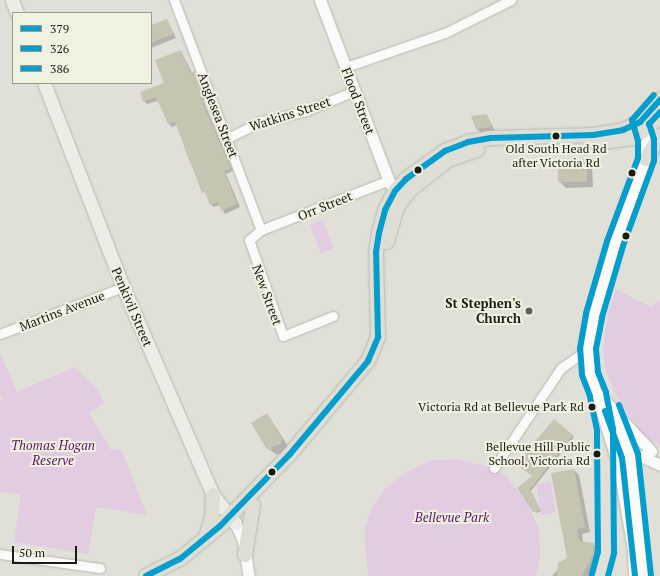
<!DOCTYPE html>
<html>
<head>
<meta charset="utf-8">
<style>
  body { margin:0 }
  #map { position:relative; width:660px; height:576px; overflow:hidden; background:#e0e0d8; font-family:"PT Serif",serif }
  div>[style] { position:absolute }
  .green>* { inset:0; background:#e2cce2; transform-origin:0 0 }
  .shadow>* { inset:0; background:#0003 }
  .building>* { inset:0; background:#c6c5b2; transform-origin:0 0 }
  .roads { filter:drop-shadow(0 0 1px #b8b8b2) drop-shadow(0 0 1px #b8b8b2) }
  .minor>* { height:9px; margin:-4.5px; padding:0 4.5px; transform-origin:4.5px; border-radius:4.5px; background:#fafaf9 }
  .tertiary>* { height:11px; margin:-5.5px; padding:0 5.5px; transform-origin:5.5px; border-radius:5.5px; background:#fafaf9 }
  .secondary>* { height:13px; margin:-6.5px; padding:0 6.5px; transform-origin:6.5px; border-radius:6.5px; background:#edece6 }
  .primary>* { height:14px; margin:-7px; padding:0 7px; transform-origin:7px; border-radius:7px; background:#dfded4 }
  .bus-1>* { height:6px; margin:-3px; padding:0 3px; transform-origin:3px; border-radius:3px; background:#049ece }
  .bus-2>* { height:6px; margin:-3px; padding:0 3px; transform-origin:3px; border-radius:3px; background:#049ece }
  .bus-3>* { height:6px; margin:-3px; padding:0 3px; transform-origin:3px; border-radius:3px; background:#049ece }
  .dots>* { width:11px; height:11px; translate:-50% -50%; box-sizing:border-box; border:2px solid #f1f1e2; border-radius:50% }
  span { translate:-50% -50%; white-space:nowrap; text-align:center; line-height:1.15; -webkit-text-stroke:4px #f1f1e2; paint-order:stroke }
  .bus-label { font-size:12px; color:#1b1b16 }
  .right { translate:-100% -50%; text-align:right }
  .street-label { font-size:13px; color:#1b1b16 }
  .poi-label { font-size:13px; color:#1b1b16; font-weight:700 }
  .park-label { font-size:13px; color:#561661; font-style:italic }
  .legend { position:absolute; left:12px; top:12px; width:140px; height:72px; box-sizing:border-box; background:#f1f1e2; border:1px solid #9b9b90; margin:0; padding:5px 7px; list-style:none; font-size:12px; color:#1b1b16 }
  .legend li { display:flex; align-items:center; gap:8px; height:20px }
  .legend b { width:20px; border:1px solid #9b9b90 }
  .scale { position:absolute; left:12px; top:546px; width:65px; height:18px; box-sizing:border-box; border:2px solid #1b1b16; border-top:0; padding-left:5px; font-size:12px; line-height:14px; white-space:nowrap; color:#1b1b16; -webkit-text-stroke:3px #f1f1e2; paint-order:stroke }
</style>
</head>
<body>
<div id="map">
  <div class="green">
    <div style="left:323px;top:220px;width:30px;height:14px;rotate:69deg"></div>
    <div style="clip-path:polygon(616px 289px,651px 307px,660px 300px,660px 445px,643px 436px,616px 395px,606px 372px,603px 349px,608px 314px)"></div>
    <div style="clip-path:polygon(0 353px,17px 392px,74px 367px,98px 390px,104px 403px,89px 413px,111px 450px,121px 449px,147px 515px,96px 507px,88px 554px,14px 542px,21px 495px,0 492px,0 400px,3px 399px,0 393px)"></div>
    <div style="clip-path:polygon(456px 459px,494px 468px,507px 477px,528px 504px,539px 530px,540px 556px,536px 576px,368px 576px,364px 533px,371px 509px,385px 489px,406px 472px,430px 461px)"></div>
    <div style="left:551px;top:482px;width:31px;height:15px;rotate:81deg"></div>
  </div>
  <div class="shadow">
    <div style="clip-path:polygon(167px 20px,176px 38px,151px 48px,151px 26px)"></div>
    <div style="clip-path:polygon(181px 51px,192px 73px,197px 75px,206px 99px,203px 100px,233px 171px,226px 174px,240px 207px,225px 214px,220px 205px,214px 207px,211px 204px,188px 157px,177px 125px,172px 127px,169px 124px,158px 101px,147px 104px,144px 101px,165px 83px)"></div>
    <div style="clip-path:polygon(487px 115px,495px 131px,481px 133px,477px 129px)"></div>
    <div style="clip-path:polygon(586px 160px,592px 165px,593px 187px,566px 188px,560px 182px)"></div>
    <div style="clip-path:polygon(267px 414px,288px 446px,287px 450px,277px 455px,267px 448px)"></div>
    <div style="clip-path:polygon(554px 420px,574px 437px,531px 491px,541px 511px,536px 513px,518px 488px,533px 476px)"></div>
    <div style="clip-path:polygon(574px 470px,579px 475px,590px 532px,582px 534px,583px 542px,593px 544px,598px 549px,598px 560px,591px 576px,552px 576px,568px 558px)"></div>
  </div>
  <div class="building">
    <div style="clip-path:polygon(167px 19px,173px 34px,151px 43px,151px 25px)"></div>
    <div style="clip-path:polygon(181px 50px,190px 73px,195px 71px,203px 96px,200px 97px,231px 168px,224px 171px,237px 204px,221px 211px,218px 202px,210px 205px,205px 192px,202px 193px,175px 122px,168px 124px,156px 97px,143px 102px,140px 92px,164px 83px,155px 60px)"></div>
    <div style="clip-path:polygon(487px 114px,492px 127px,476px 129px,471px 116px)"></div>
    <div style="left:558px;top:159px;width:29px;height:23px"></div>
    <div style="clip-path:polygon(267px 413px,282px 439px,281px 444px,272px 447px,272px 450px,266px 448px,251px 423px)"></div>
    <div style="clip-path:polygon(554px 419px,573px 435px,530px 489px,540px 510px,533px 512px,517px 488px,532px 476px,516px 464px)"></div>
    <div style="clip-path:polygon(574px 469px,585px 527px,577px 529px,579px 541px,594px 543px,593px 555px,582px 576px,557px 576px,558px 563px,567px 558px,551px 473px)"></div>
  </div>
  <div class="roads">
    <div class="minor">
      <div style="left:174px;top:0;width:246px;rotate:69.3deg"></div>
      <div style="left:346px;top:67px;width:105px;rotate:-19deg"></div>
      <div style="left:445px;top:33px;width:74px;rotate:-26.6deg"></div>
      <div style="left:226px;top:139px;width:40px;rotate:-26.6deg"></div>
      <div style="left:262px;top:121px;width:45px;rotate:-12.8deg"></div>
      <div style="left:306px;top:111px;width:52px;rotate:-22.6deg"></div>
      <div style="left:333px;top:316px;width:54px;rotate:158.2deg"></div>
      <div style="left:283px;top:336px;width:102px;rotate:-109.5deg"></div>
      <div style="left:249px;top:240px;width:16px;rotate:-40deg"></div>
      <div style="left:261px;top:230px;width:137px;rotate:-21.3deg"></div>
      <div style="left:0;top:334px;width:132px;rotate:-20.9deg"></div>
      <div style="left:494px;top:468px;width:120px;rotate:-56.2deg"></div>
      <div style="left:561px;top:368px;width:33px;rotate:-35deg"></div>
      <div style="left:0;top:554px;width:101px;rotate:8deg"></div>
    </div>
    <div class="tertiary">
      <div style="left:320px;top:0;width:195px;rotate:69.2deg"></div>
      <div style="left:389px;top:182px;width:19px;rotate:54deg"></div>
      <div style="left:598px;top:394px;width:21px;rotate:45deg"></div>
      <div style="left:613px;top:409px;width:50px;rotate:70.1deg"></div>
      <div style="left:630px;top:456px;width:121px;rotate:83.3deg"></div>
      <div style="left:621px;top:419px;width:44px;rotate:46.8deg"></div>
      <div style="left:623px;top:458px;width:18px;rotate:-6deg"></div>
      <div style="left:641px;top:456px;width:21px;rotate:25deg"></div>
      <div style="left:235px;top:523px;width:19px;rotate:65deg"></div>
      <div style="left:243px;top:540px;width:36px;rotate:81deg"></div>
      <div style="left:634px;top:576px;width:27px;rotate:-92deg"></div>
      <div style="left:633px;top:549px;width:82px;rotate:-99.8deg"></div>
      <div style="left:619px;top:468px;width:98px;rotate:-107.1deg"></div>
      <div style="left:590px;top:374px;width:25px;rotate:-95deg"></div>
      <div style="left:588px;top:349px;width:35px;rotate:-80deg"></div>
      <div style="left:594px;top:315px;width:75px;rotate:-73.7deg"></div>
      <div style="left:615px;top:243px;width:90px;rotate:-69.7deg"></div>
      <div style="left:646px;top:159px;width:19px;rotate:-90deg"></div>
      <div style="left:646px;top:140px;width:16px;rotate:-108deg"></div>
    </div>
    <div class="secondary">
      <div style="left:12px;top:0;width:14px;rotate:69deg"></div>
      <div style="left:44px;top:83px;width:219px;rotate:68.8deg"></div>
      <div style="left:123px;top:287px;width:227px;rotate:66.6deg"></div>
      <div style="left:213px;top:495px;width:36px;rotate:52deg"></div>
    </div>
    <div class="primary">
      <div style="left:597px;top:143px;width:37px;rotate:-8deg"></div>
      <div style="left:634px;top:138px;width:33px;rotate:-39deg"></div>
      <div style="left:646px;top:159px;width:27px;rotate:-59deg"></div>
      <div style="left:387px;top:242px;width:36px;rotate:-74deg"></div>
      <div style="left:397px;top:207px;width:21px;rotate:-53deg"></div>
      <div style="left:410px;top:190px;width:48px;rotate:-38.3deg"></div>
      <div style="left:448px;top:160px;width:31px;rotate:-19deg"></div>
      <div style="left:206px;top:537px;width:19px;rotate:-72deg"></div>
      <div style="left:212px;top:519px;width:24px;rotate:-88deg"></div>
      <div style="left:245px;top:555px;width:50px;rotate:-80.7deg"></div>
      <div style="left:146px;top:576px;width:38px;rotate:-27deg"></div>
      <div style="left:180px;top:559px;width:52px;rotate:-39.5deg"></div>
      <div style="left:220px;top:526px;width:100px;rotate:-45.8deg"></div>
      <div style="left:290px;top:454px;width:121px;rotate:-50deg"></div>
      <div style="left:368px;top:361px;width:26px;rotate:-67deg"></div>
      <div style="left:378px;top:337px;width:85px;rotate:-91.3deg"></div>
      <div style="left:376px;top:252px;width:19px;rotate:-81deg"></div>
      <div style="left:379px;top:233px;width:24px;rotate:-75deg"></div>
      <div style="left:385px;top:210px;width:21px;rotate:-62deg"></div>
      <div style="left:395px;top:191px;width:16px;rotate:-47deg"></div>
      <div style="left:406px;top:179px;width:48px;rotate:-35.7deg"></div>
      <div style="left:445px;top:151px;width:25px;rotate:-21deg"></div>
      <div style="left:468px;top:142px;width:23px;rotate:-10deg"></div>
      <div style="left:491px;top:138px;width:102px;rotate:-1.7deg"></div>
      <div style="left:593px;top:135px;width:30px;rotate:-9deg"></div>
      <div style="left:623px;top:130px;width:19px;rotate:-25deg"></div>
      <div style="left:640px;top:122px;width:30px;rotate:-48deg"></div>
    </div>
  </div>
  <div class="bus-1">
    <div style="left:146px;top:576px;width:38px;rotate:-27deg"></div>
    <div style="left:180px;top:559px;width:52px;rotate:-39.5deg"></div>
    <div style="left:220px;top:526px;width:100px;rotate:-45.8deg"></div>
    <div style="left:290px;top:454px;width:121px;rotate:-50deg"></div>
    <div style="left:368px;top:361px;width:26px;rotate:-67deg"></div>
    <div style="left:378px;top:337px;width:85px;rotate:-91.3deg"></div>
    <div style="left:376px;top:252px;width:19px;rotate:-81deg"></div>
    <div style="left:379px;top:233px;width:24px;rotate:-75deg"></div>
    <div style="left:385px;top:210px;width:21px;rotate:-62deg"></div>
    <div style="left:395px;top:191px;width:16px;rotate:-47deg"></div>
    <div style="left:406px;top:179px;width:48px;rotate:-35.7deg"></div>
    <div style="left:445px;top:151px;width:25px;rotate:-21deg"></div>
    <div style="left:468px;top:142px;width:23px;rotate:-10deg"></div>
    <div style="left:491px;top:138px;width:102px;rotate:-1.7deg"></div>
    <div style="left:593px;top:135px;width:30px;rotate:-9deg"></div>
    <div style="left:623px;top:130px;width:19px;rotate:-25deg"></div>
    <div style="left:640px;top:122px;width:30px;rotate:-48deg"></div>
  </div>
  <div class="bus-2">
    <div style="left:605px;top:411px;width:50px;rotate:70.1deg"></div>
    <div style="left:622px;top:458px;width:119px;rotate:83.7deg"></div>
    <div style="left:608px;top:576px;width:24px;rotate:-75deg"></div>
    <div style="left:614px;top:553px;width:124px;rotate:-90.5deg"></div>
    <div style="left:613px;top:429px;width:38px;rotate:-101deg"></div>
    <div style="left:606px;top:392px;width:22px;rotate:-112deg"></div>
    <div style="left:598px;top:372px;width:23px;rotate:-95deg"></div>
    <div style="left:596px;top:349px;width:33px;rotate:-79deg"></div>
    <div style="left:602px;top:317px;width:74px;rotate:-73.5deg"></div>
    <div style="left:623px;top:246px;width:90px;rotate:-70deg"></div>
    <div style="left:654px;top:161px;width:22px;rotate:-90deg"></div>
    <div style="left:654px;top:139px;width:16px;rotate:-108deg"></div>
    <div style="left:649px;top:124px;width:16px;rotate:-47deg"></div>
  </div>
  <div class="bus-3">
    <div style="left:619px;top:405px;width:53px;rotate:68.8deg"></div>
    <div style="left:638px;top:454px;width:122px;rotate:83.9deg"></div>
    <div style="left:592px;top:574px;width:23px;rotate:-75deg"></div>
    <div style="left:598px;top:552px;width:122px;rotate:-90.5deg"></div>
    <div style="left:597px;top:430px;width:35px;rotate:-102deg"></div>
    <div style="left:590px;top:396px;width:22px;rotate:-111deg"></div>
    <div style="left:582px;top:375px;width:27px;rotate:-94deg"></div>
    <div style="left:580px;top:348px;width:36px;rotate:-80deg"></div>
    <div style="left:586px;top:313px;width:75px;rotate:-73.7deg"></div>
    <div style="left:607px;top:241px;width:89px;rotate:-69.5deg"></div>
    <div style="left:638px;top:158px;width:17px;rotate:-90deg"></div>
    <div style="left:638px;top:141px;width:22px;rotate:-106deg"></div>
    <div style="left:632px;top:120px;width:33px;rotate:-49deg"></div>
  </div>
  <div class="dots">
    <div style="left:556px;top:136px;background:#1b1b16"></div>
    <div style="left:418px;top:170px;background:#1b1b16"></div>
    <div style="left:632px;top:173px;background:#1b1b16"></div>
    <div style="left:626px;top:236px;background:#1b1b16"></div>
    <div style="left:529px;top:311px;background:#60605a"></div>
    <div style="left:592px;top:407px;background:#1b1b16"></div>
    <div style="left:597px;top:454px;background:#1b1b16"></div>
    <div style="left:272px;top:472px;background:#1b1b16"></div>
  </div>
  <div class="bus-label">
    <span style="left:556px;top:156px">Old South Head Rd<br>after Victoria Rd</span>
    <span class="right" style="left:584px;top:407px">Victoria Rd at Bellevue Park Rd</span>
    <span class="right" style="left:590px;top:454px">Bellevue Hill Public<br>School, Victoria Rd</span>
  </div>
  <div class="street-label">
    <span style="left:358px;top:101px;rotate:69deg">Flood Street</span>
    <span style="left:290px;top:114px;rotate:-18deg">Watkins Street</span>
    <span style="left:218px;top:115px;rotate:69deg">Anglesea Street</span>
    <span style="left:325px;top:206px;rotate:-22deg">Orr Street</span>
    <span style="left:267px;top:295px;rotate:70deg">New Street</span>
    <span style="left:132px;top:307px;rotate:67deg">Penkivil Street</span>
    <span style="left:62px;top:311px;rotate:-21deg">Martins Avenue</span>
  </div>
  <div class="poi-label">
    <span class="right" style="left:521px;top:311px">St Stephen's<br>Church</span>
  </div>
  <div class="park-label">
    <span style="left:53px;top:453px">Thomas Hogan<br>Reserve</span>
    <span style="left:452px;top:517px">Bellevue Park</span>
  </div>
  <ul class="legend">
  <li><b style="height:5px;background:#049ece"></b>379</li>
  <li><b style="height:5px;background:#049ece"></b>326</li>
  <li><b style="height:5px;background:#049ece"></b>386</li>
  </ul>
  <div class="scale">50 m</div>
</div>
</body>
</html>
